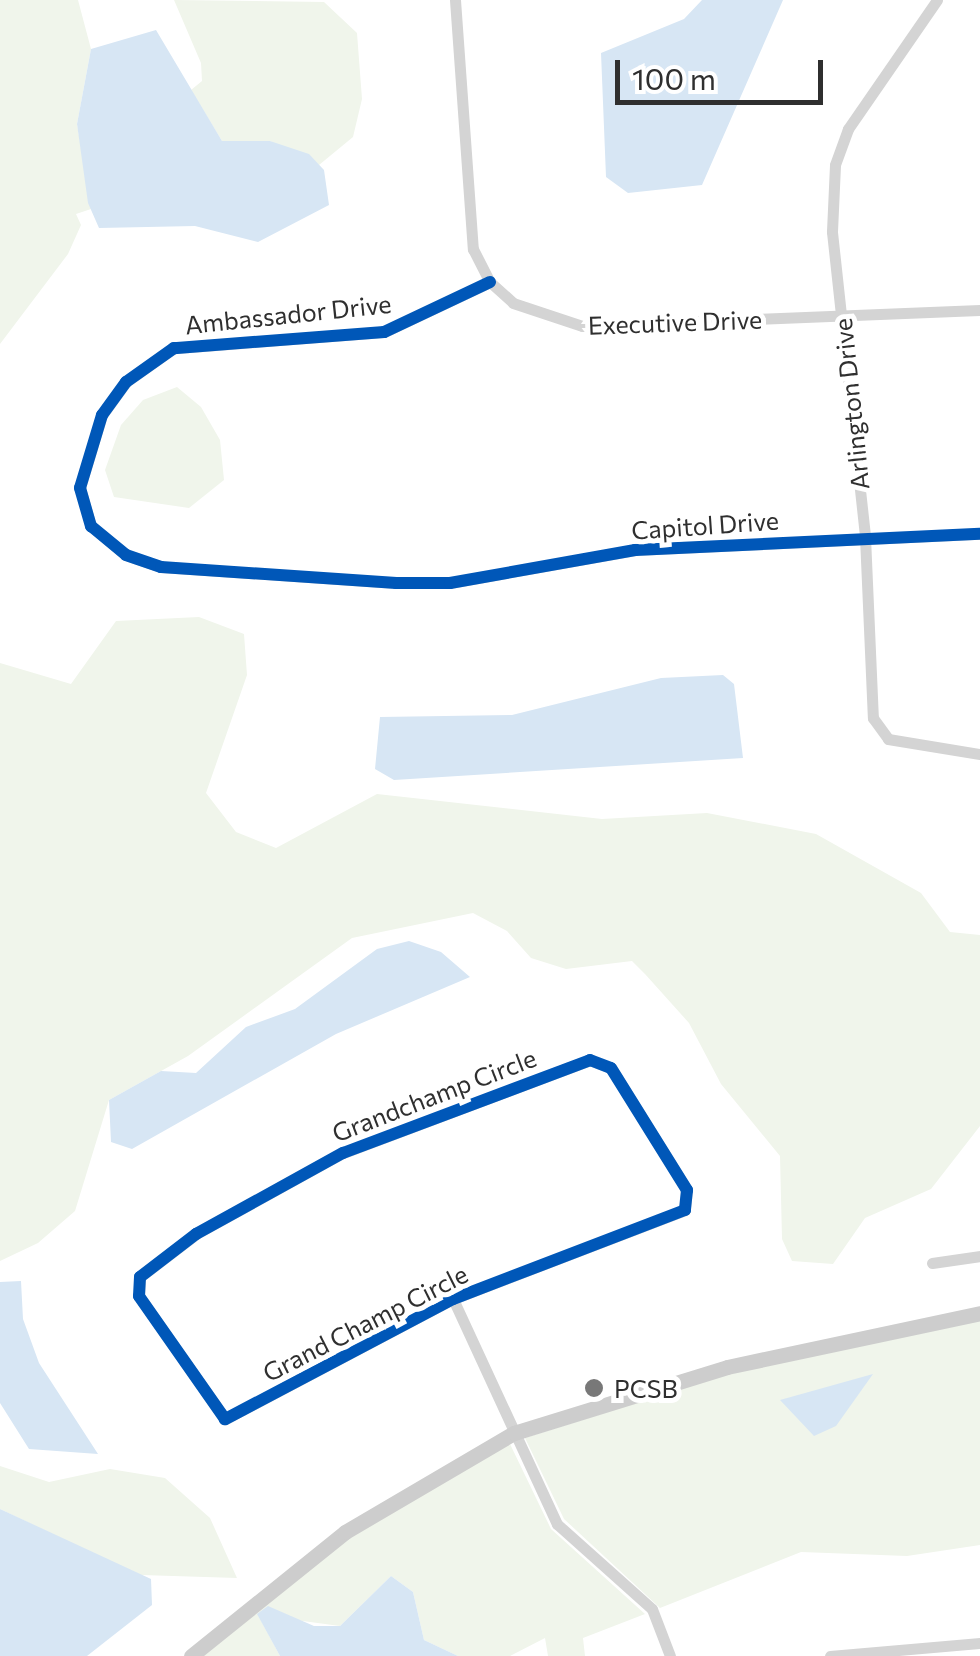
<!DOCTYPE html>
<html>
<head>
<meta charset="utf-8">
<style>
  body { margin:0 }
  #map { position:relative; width:980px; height:1656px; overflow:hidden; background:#fff; font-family:Commissioner,sans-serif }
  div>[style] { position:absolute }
  .green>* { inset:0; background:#f0f5eb }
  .water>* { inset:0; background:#d7e6f4 }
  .street>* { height:11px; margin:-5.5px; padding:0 5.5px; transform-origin:5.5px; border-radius:5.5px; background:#d4d4d4 }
  .secondary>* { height:15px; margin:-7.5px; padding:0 7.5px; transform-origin:7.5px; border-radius:7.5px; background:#cdcdcd }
  .cycleway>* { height:12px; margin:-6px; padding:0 6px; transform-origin:6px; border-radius:6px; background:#0057b8 }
  .dots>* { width:28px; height:28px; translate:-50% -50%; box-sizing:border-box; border:5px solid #fff; border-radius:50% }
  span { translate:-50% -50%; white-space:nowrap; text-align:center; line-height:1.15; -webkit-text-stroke:10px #fff; paint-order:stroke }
  .street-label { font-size:25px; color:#2f2f2f }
  .poi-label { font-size:25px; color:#2f2f2f }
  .left { translate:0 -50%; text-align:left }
  .scale { position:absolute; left:615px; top:60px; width:208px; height:45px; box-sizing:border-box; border:5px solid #2f2f2f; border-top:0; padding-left:12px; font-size:30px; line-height:35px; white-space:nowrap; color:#2f2f2f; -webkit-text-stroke:8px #fff; paint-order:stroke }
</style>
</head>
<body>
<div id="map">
  <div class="green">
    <div style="clip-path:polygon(0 0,78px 0,91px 49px,77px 124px,91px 209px,76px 214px,81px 225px,68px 254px,0 344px)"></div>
    <div style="clip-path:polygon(174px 0,324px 2px,357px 33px,362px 99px,353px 137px,319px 165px,270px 141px,222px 141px,191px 90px,202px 81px,201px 63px)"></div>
    <div style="clip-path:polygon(177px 387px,201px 407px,220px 440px,224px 480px,189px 508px,114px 497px,105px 470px,121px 425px,143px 400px)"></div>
    <div style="clip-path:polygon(199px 617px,244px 634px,247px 675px,206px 793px,236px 832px,276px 848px,377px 794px,602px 819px,707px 813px,816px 834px,921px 893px,950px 932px,980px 935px,980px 1126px,931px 1189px,865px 1218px,833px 1264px,792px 1261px,782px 1239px,780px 1156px,721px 1084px,689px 1023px,645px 974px,632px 961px,566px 969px,531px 958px,507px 931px,473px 913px,352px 938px,188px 1056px,109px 1100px,75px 1211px,38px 1243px,0 1261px,0 663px,71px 684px,116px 621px)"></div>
    <div style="clip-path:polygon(980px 1320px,980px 1545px,907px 1556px,801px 1552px,660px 1608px,564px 1519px,525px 1438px,728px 1374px)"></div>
    <div style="clip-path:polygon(510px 1444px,551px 1529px,645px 1614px,583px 1638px,585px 1656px,548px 1656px,545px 1638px,510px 1656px,458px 1656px,424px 1640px,413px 1592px,391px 1576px,340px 1626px,258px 1615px,280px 1656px,201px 1656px,349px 1538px)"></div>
    <div style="clip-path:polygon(0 1466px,49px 1482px,110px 1469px,165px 1478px,210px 1518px,237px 1578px,141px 1575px,109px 1561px,0 1509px)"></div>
  </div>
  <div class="water">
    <div style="clip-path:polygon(702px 0,783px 0,702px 185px,628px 193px,606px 177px,601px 53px,684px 19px)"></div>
    <div style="clip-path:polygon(156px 30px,222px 141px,270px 141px,309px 154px,324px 170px,329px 205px,258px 242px,195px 226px,99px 228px,88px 203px,77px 124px,91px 49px)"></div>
    <div style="clip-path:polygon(723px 675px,734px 684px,743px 758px,394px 780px,375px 769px,380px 717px,512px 715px,661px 678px)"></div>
    <div style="clip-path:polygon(409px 941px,441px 952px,470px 977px,336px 1034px,132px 1149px,111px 1142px,109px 1100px,161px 1071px,196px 1073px,246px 1027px,295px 1009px,377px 949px)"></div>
    <div style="clip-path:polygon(21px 1281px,23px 1319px,39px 1363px,98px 1454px,29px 1449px,0 1403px,0 1282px)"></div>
    <div style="clip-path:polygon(873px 1374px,836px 1426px,814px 1436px,780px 1400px)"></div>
    <div style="clip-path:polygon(0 1509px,151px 1579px,152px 1605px,87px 1656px,0 1656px)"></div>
    <div style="clip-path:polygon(391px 1576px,413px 1592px,424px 1640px,458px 1656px,280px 1656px,257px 1614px,268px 1606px,314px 1626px,340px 1626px)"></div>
  </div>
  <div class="street">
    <div style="left:455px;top:0;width:250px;rotate:85.9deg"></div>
    <div style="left:473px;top:249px;width:37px;rotate:63deg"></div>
    <div style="left:490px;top:282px;width:31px;rotate:42deg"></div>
    <div style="left:513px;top:303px;width:73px;rotate:18.4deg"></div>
    <div style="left:582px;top:326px;width:398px;rotate:-2.3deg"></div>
    <div style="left:937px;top:0;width:157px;rotate:124.6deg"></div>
    <div style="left:848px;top:129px;width:38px;rotate:110deg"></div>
    <div style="left:835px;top:165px;width:67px;rotate:92.6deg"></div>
    <div style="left:832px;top:232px;width:307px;rotate:83.8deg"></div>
    <div style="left:865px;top:537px;width:181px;rotate:87.5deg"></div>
    <div style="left:873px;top:718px;width:26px;rotate:54deg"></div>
    <div style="left:888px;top:739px;width:93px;rotate:9.3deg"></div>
    <div style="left:490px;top:282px;width:117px;rotate:154.7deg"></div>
    <div style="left:384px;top:332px;width:211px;rotate:175.6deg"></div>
    <div style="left:174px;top:348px;width:59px;rotate:144.7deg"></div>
    <div style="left:126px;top:382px;width:41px;rotate:126deg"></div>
    <div style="left:102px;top:415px;width:76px;rotate:106.8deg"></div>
    <div style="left:80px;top:488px;width:40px;rotate:74deg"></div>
    <div style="left:91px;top:526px;width:45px;rotate:39.6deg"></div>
    <div style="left:126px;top:555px;width:37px;rotate:19deg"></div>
    <div style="left:161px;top:567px;width:236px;rotate:3.9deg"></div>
    <div style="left:396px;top:583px;width:54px"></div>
    <div style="left:450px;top:583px;width:188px;rotate:-10.1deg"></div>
    <div style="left:635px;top:550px;width:345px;rotate:-2.7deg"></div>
    <div style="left:590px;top:1060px;width:22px;rotate:21deg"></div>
    <div style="left:611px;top:1068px;width:144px;rotate:58.1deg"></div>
    <div style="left:687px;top:1190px;width:20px;rotate:96deg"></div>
    <div style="left:685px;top:1210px;width:248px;rotate:159deg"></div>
    <div style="left:453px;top:1299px;width:258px;rotate:152.2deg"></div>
    <div style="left:225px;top:1419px;width:150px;rotate:-125deg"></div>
    <div style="left:139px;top:1296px;width:19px;rotate:-87deg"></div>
    <div style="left:140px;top:1277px;width:71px;rotate:-37.5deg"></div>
    <div style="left:196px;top:1234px;width:168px;rotate:-28.9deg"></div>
    <div style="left:343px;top:1153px;width:264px;rotate:-20.6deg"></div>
    <div style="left:932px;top:1263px;width:49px;rotate:-8.3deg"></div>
    <div style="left:453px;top:1299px;width:248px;rotate:65.2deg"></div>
    <div style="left:557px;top:1524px;width:127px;rotate:41.8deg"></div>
    <div style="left:652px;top:1609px;width:50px;rotate:69deg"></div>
    <div style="left:830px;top:1656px;width:151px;rotate:-5deg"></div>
  </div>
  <div class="secondary">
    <div style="left:191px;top:1656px;width:198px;rotate:-38.8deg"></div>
    <div style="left:345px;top:1532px;width:196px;rotate:-30.4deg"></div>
    <div style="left:514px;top:1433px;width:223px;rotate:-17.2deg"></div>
    <div style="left:727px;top:1367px;width:259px;rotate:-12deg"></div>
  </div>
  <div class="cycleway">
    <div style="left:490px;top:282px;width:117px;rotate:154.7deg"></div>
    <div style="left:384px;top:332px;width:211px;rotate:175.6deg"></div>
    <div style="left:174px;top:348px;width:59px;rotate:144.7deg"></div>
    <div style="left:126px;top:382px;width:41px;rotate:126deg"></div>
    <div style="left:102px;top:415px;width:76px;rotate:106.8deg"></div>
    <div style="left:80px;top:488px;width:40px;rotate:74deg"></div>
    <div style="left:91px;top:526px;width:45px;rotate:39.6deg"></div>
    <div style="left:126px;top:555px;width:37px;rotate:19deg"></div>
    <div style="left:161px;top:567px;width:236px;rotate:3.9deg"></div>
    <div style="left:396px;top:583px;width:54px"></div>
    <div style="left:450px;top:583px;width:188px;rotate:-10.1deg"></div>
    <div style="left:635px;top:550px;width:345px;rotate:-2.7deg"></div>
    <div style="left:590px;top:1060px;width:22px;rotate:21deg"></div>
    <div style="left:611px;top:1068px;width:144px;rotate:58.1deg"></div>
    <div style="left:687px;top:1190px;width:20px;rotate:96deg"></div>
    <div style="left:685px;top:1210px;width:248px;rotate:159deg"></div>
    <div style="left:453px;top:1299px;width:258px;rotate:152.2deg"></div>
    <div style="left:225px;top:1419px;width:150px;rotate:-125deg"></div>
    <div style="left:139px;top:1296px;width:19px;rotate:-87deg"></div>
    <div style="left:140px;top:1277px;width:71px;rotate:-37.5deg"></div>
    <div style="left:196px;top:1234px;width:168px;rotate:-28.9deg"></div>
    <div style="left:343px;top:1153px;width:264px;rotate:-20.6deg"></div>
  </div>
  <div class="dots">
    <div style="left:594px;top:1388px;background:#787878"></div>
  </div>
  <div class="street-label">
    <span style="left:288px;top:314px;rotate:-6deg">Ambassador Drive</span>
    <span style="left:675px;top:322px;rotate:-2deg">Executive Drive</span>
    <span style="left:851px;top:404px;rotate:-96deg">Arlington Drive</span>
    <span style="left:705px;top:525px;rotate:-4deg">Capitol Drive</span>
    <span style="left:434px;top:1095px;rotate:-21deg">Grandchamp Circle</span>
    <span style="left:365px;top:1323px;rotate:-27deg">Grand Champ Circle</span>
  </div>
  <div class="poi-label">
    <span class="left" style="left:614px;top:1388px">PCSB</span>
  </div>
  <div class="scale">100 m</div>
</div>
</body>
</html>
